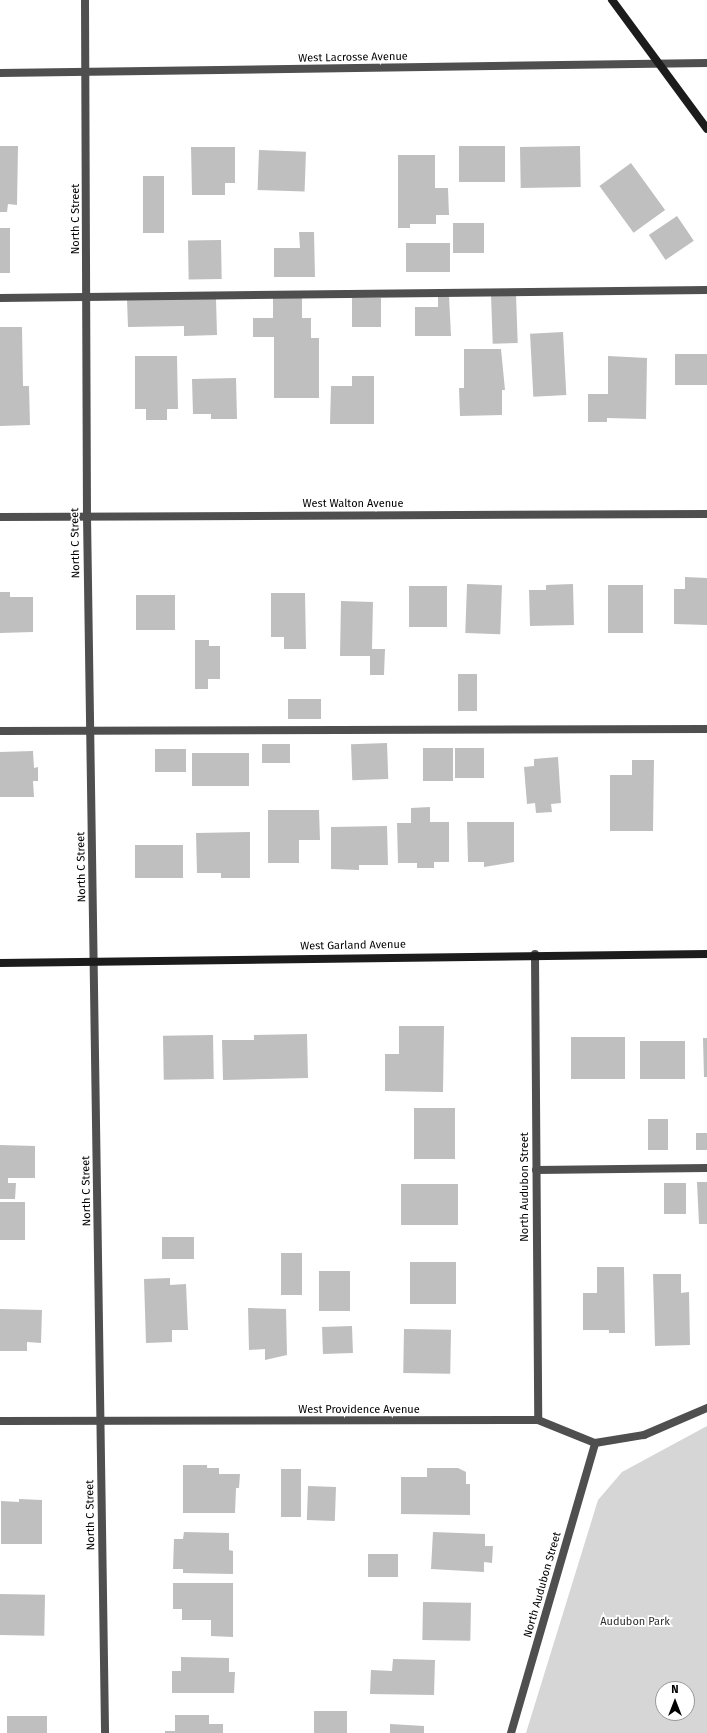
<!DOCTYPE html>
<html>
<head>
<meta charset="utf-8">
<style>
  body { margin:0 }
  #map { position:relative; width:707px; height:1733px; overflow:hidden; background:#fff; font-family:"Fira Sans",sans-serif }
  div>[style] { position:absolute }
  .green>* { inset:0; background:#d6d6d6 }
  .building>* { inset:0; background:#bfbfbf; transform-origin:0 0 }
  .lane>* { height:8px; margin:-4px; padding:0 4px; transform-origin:4px; border-radius:4px; background:#4f4f4f }
  .street>* { height:8px; margin:-4px; padding:0 4px; transform-origin:4px; border-radius:4px; background:#4f4f4f }
  .secondary>* { height:8px; margin:-4px; padding:0 4px; transform-origin:4px; border-radius:4px; background:#1c1c1c }
  span { translate:-50% -50%; white-space:nowrap; text-align:center; line-height:1.15; -webkit-text-stroke:3.5px #fff; paint-order:stroke }
  .street-label { font-size:11px; color:#000 }
  .park-label { font-size:11px; color:#2d2d2d }
  .north { position:absolute; left:655px; top:1681px; width:40px; height:40px; box-sizing:border-box; background:#fff; border:1px solid #999; border-radius:50%; rotate:0deg; font-size:11px; font-weight:700; line-height:16px; text-align:center; color:#000 }
  .north::after { content:''; display:block; margin:auto; width:14px; height:18px; background:#000; clip-path:polygon(50% 0,100% 100%,50% 72%,0 100%) }
</style>
</head>
<body>
<div id="map">
  <div class="green">
    <div style="clip-path:polygon(evenodd,707px 1426px,707px 1733px,526px 1733px,598px 1500px,622px 1472px,707px 1426px,663px 1689px,687px 1689px,687px 1713px,663px 1713px,663px 1689px)"></div>
  </div>
  <div class="building">
    <div style="clip-path:polygon(0 146px,18px 146px,17px 205px,8px 204px,7px 212px,0 212px)"></div>
    <div style="left:505px;top:146px;width:36px;height:46px;rotate:90deg"></div>
    <div style="left:580px;top:146px;width:41px;height:60px;rotate:89deg"></div>
    <div style="clip-path:polygon(191px 147px,235px 147px,235px 183px,225px 183px,225px 195px,192px 195px)"></div>
    <div style="left:259px;top:150px;width:47px;height:40px;rotate:2deg"></div>
    <div style="clip-path:polygon(398px 155px,435px 155px,435px 188px,448px 188px,449px 215px,436px 215px,436px 224px,410px 224px,410px 228px,398px 228px)"></div>
    <div style="left:631px;top:163px;width:58px;height:39px;rotate:54deg"></div>
    <div style="left:143px;top:176px;width:21px;height:57px"></div>
    <div style="left:677px;top:216px;width:30px;height:34px;rotate:56deg"></div>
    <div style="left:453px;top:223px;width:31px;height:30px"></div>
    <div style="left:0;top:228px;width:10px;height:45px"></div>
    <div style="clip-path:polygon(299px 232px,314px 232px,315px 277px,274px 277px,274px 248px,300px 248px)"></div>
    <div style="left:221px;top:240px;width:39px;height:33px;rotate:89deg"></div>
    <div style="left:406px;top:243px;width:44px;height:29px"></div>
    <div style="left:516px;top:294px;width:49px;height:25px;rotate:88deg"></div>
    <div style="clip-path:polygon(438px 296px,449px 296px,451px 336px,415px 336px,415px 307px,438px 307px)"></div>
    <div style="clip-path:polygon(216px 298px,217px 335px,184px 336px,184px 326px,128px 327px,127px 299px)"></div>
    <div style="clip-path:polygon(273px 298px,302px 298px,302px 318px,311px 318px,311px 338px,319px 338px,319px 398px,274px 398px,274px 337px,253px 337px,253px 318px,273px 318px)"></div>
    <div style="left:352px;top:298px;width:29px;height:29px"></div>
    <div style="clip-path:polygon(0 327px,22px 327px,23px 386px,29px 386px,30px 425px,0 426px)"></div>
    <div style="left:563px;top:332px;width:63px;height:33px;rotate:87deg"></div>
    <div style="clip-path:polygon(464px 349px,501px 349px,505px 390px,502px 390px,502px 415px,460px 416px,459px 388px,464px 388px)"></div>
    <div style="left:675px;top:354px;width:32px;height:31px"></div>
    <div style="clip-path:polygon(135px 356px,177px 356px,178px 409px,167px 409px,167px 420px,146px 420px,146px 409px,135px 409px)"></div>
    <div style="clip-path:polygon(608px 356px,647px 358px,646px 419px,607px 418px,607px 422px,588px 422px,588px 394px,608px 394px)"></div>
    <div style="clip-path:polygon(352px 376px,374px 376px,374px 424px,330px 424px,331px 386px,352px 386px)"></div>
    <div style="clip-path:polygon(236px 378px,237px 419px,211px 419px,211px 414px,193px 414px,192px 379px)"></div>
    <div style="clip-path:polygon(685px 577px,707px 578px,707px 625px,674px 624px,674px 589px,685px 589px)"></div>
    <div style="left:467px;top:584px;width:35px;height:49px;rotate:2deg"></div>
    <div style="clip-path:polygon(573px 584px,574px 625px,530px 626px,529px 590px,546px 590px,546px 585px)"></div>
    <div style="left:608px;top:585px;width:35px;height:48px"></div>
    <div style="left:409px;top:586px;width:38px;height:41px"></div>
    <div style="clip-path:polygon(0 592px,10px 592px,10px 597px,33px 597px,33px 632px,0 633px)"></div>
    <div style="clip-path:polygon(271px 593px,305px 593px,306px 649px,284px 649px,284px 637px,271px 637px)"></div>
    <div style="left:136px;top:595px;width:39px;height:35px"></div>
    <div style="clip-path:polygon(341px 601px,373px 602px,372px 649px,385px 649px,384px 675px,370px 675px,370px 656px,340px 656px)"></div>
    <div style="clip-path:polygon(195px 640px,209px 640px,209px 646px,220px 646px,220px 679px,208px 679px,208px 689px,195px 689px)"></div>
    <div style="left:458px;top:674px;width:19px;height:37px"></div>
    <div style="left:288px;top:699px;width:33px;height:20px"></div>
    <div style="left:387px;top:743px;width:36px;height:36px;rotate:88deg"></div>
    <div style="left:290px;top:744px;width:19px;height:28px;rotate:90deg"></div>
    <div style="left:423px;top:748px;width:30px;height:33px"></div>
    <div style="left:484px;top:748px;width:30px;height:29px;rotate:90deg"></div>
    <div style="left:155px;top:749px;width:31px;height:23px"></div>
    <div style="clip-path:polygon(33px 751px,34px 768px,38px 767px,38px 781px,33px 781px,34px 797px,0 797px,0 752px)"></div>
    <div style="left:249px;top:753px;width:33px;height:57px;rotate:90deg"></div>
    <div style="clip-path:polygon(558px 757px,561px 803px,551px 804px,552px 812px,536px 813px,535px 803px,527px 804px,524px 767px,534px 766px,534px 759px)"></div>
    <div style="clip-path:polygon(632px 760px,654px 760px,653px 831px,610px 831px,610px 775px,632px 775px)"></div>
    <div style="clip-path:polygon(430px 807px,430px 822px,449px 822px,449px 862px,434px 862px,434px 868px,417px 868px,417px 863px,398px 863px,397px 823px,411px 823px,411px 808px)"></div>
    <div style="clip-path:polygon(268px 810px,319px 810px,320px 840px,299px 840px,299px 863px,268px 863px)"></div>
    <div style="clip-path:polygon(467px 822px,514px 822px,514px 862px,484px 867px,484px 862px,468px 862px)"></div>
    <div style="clip-path:polygon(387px 826px,388px 865px,359px 865px,359px 870px,331px 869px,331px 827px)"></div>
    <div style="clip-path:polygon(250px 832px,250px 878px,221px 878px,221px 873px,197px 873px,196px 833px)"></div>
    <div style="left:135px;top:845px;width:48px;height:33px"></div>
    <div style="clip-path:polygon(399px 1026px,444px 1026px,443px 1092px,385px 1091px,385px 1054px,399px 1054px)"></div>
    <div style="clip-path:polygon(307px 1034px,308px 1078px,223px 1080px,222px 1040px,254px 1040px,254px 1035px)"></div>
    <div style="left:213px;top:1035px;width:44px;height:50px;rotate:89deg"></div>
    <div style="left:571px;top:1037px;width:54px;height:42px"></div>
    <div style="clip-path:polygon(703px 1038px,707px 1038px,707px 1077px,704px 1077px)"></div>
    <div style="left:685px;top:1041px;width:38px;height:45px;rotate:90deg"></div>
    <div style="left:414px;top:1108px;width:41px;height:51px"></div>
    <div style="left:648px;top:1119px;width:20px;height:31px"></div>
    <div style="left:696px;top:1133px;width:11px;height:17px"></div>
    <div style="clip-path:polygon(0 1145px,35px 1146px,35px 1178px,8px 1178px,8px 1183px,16px 1183px,15px 1199px,0 1199px)"></div>
    <div style="clip-path:polygon(697px 1182px,707px 1182px,707px 1224px,699px 1224px)"></div>
    <div style="left:664px;top:1183px;width:22px;height:31px"></div>
    <div style="left:458px;top:1184px;width:41px;height:57px;rotate:90deg"></div>
    <div style="left:0;top:1202px;width:25px;height:38px"></div>
    <div style="left:194px;top:1237px;width:22px;height:32px;rotate:90deg"></div>
    <div style="left:281px;top:1253px;width:21px;height:42px"></div>
    <div style="left:410px;top:1262px;width:46px;height:42px"></div>
    <div style="clip-path:polygon(597px 1267px,624px 1267px,625px 1333px,609px 1333px,609px 1330px,583px 1330px,583px 1293px,597px 1293px)"></div>
    <div style="left:319px;top:1271px;width:31px;height:40px"></div>
    <div style="clip-path:polygon(653px 1274px,681px 1274px,681px 1293px,689px 1292px,690px 1345px,655px 1346px)"></div>
    <div style="clip-path:polygon(170px 1278px,170px 1285px,186px 1284px,188px 1330px,172px 1330px,172px 1342px,146px 1343px,144px 1279px)"></div>
    <div style="clip-path:polygon(248px 1308px,286px 1309px,287px 1355px,265px 1360px,265px 1349px,249px 1350px)"></div>
    <div style="clip-path:polygon(0 1309px,42px 1310px,41px 1343px,27px 1342px,27px 1351px,0 1351px)"></div>
    <div style="left:352px;top:1326px;width:27px;height:30px;rotate:88deg"></div>
    <div style="left:404px;top:1329px;width:47px;height:44px;rotate:1deg"></div>
    <div style="clip-path:polygon(183px 1465px,207px 1465px,207px 1468px,219px 1468px,219px 1474px,240px 1474px,239px 1488px,236px 1488px,235px 1513px,183px 1513px)"></div>
    <div style="clip-path:polygon(427px 1468px,458px 1468px,466px 1472px,466px 1484px,470px 1484px,470px 1515px,401px 1514px,401px 1477px,427px 1477px)"></div>
    <div style="left:281px;top:1469px;width:20px;height:48px"></div>
    <div style="left:308px;top:1486px;width:28px;height:34px;rotate:2deg"></div>
    <div style="clip-path:polygon(19px 1499px,42px 1500px,42px 1544px,1px 1544px,1px 1501px,19px 1502px)"></div>
    <div style="clip-path:polygon(184px 1532px,229px 1533px,229px 1550px,233px 1551px,233px 1574px,183px 1573px,183px 1569px,173px 1569px,174px 1539px,183px 1539px)"></div>
    <div style="clip-path:polygon(433px 1532px,485px 1534px,485px 1546px,493px 1546px,492px 1563px,484px 1562px,484px 1572px,431px 1569px)"></div>
    <div style="left:368px;top:1554px;width:30px;height:23px"></div>
    <div style="clip-path:polygon(173px 1583px,233px 1583px,233px 1637px,211px 1636px,211px 1620px,182px 1620px,182px 1609px,173px 1609px)"></div>
    <div style="left:0;top:1594px;width:45px;height:41px;rotate:1deg"></div>
    <div style="left:423px;top:1602px;width:48px;height:38px;rotate:1deg"></div>
    <div style="clip-path:polygon(181px 1657px,229px 1658px,229px 1672px,235px 1672px,234px 1693px,172px 1693px,172px 1671px,181px 1671px)"></div>
    <div style="clip-path:polygon(393px 1659px,435px 1660px,434px 1695px,370px 1694px,371px 1670px,392px 1671px)"></div>
    <div style="left:347px;top:1711px;width:22px;height:33px;rotate:90deg"></div>
    <div style="clip-path:polygon(175px 1715px,209px 1715px,209px 1724px,223px 1724px,223px 1733px,165px 1733px,165px 1731px,175px 1731px)"></div>
    <div style="left:7px;top:1716px;width:40px;height:17px"></div>
    <div style="clip-path:polygon(390px 1724px,424px 1726px,424px 1733px,390px 1733px)"></div>
  </div>
  <div class="lane">
    <div style="left:0;top:298px;width:707px;rotate:-0.65deg"></div>
    <div style="left:0;top:731px;width:707px;rotate:-0.16deg"></div>
    <div style="left:536px;top:1170px;width:171px;rotate:-0.7deg"></div>
  </div>
  <div class="street">
    <div style="left:85px;top:0;width:516px;rotate:89.78deg"></div>
    <div style="left:87px;top:516px;width:1217px;rotate:89.15deg"></div>
    <div style="left:0;top:73px;width:707px;rotate:-0.81deg"></div>
    <div style="left:0;top:517px;width:707px;rotate:-0.24deg"></div>
    <div style="left:535px;top:954px;width:466px;rotate:89.6deg"></div>
    <div style="left:0;top:1421px;width:538px;rotate:-0.11deg"></div>
    <div style="left:538px;top:1420px;width:61px;rotate:22deg"></div>
    <div style="left:595px;top:1443px;width:50px;rotate:-9.3deg"></div>
    <div style="left:644px;top:1435px;width:69px;rotate:-23.2deg"></div>
    <div style="left:511px;top:1733px;width:302px;rotate:-73.8deg"></div>
  </div>
  <div class="secondary">
    <div style="left:612px;top:0;width:160px;rotate:53.6deg"></div>
    <div style="left:0;top:963px;width:707px;rotate:-0.73deg"></div>
  </div>
  <div class="street-label">
    <span style="left:353px;top:58px;rotate:-1deg">West Lacrosse Avenue</span>
    <span style="left:76px;top:219px;rotate:-90deg">North C Street</span>
    <span style="left:353px;top:504px">West Walton Avenue</span>
    <span style="left:76px;top:543px;rotate:-91deg">North C Street</span>
    <span style="left:82px;top:867px;rotate:-91deg">North C Street</span>
    <span style="left:353px;top:946px;rotate:-1deg">West Garland Avenue</span>
    <span style="left:525px;top:1187px;rotate:-90deg">North Audubon Street</span>
    <span style="left:87px;top:1191px;rotate:-91deg">North C Street</span>
    <span style="left:359px;top:1410px">West Providence Avenue</span>
    <span style="left:91px;top:1515px;rotate:-91deg">North C Street</span>
    <span style="left:543px;top:1585px;rotate:-74deg">North Audubon Street</span>
  </div>
  <div class="park-label">
    <span style="left:635px;top:1622px">Audubon Park</span>
  </div>
  <div class="north">N</div>
</div>
</body>
</html>
